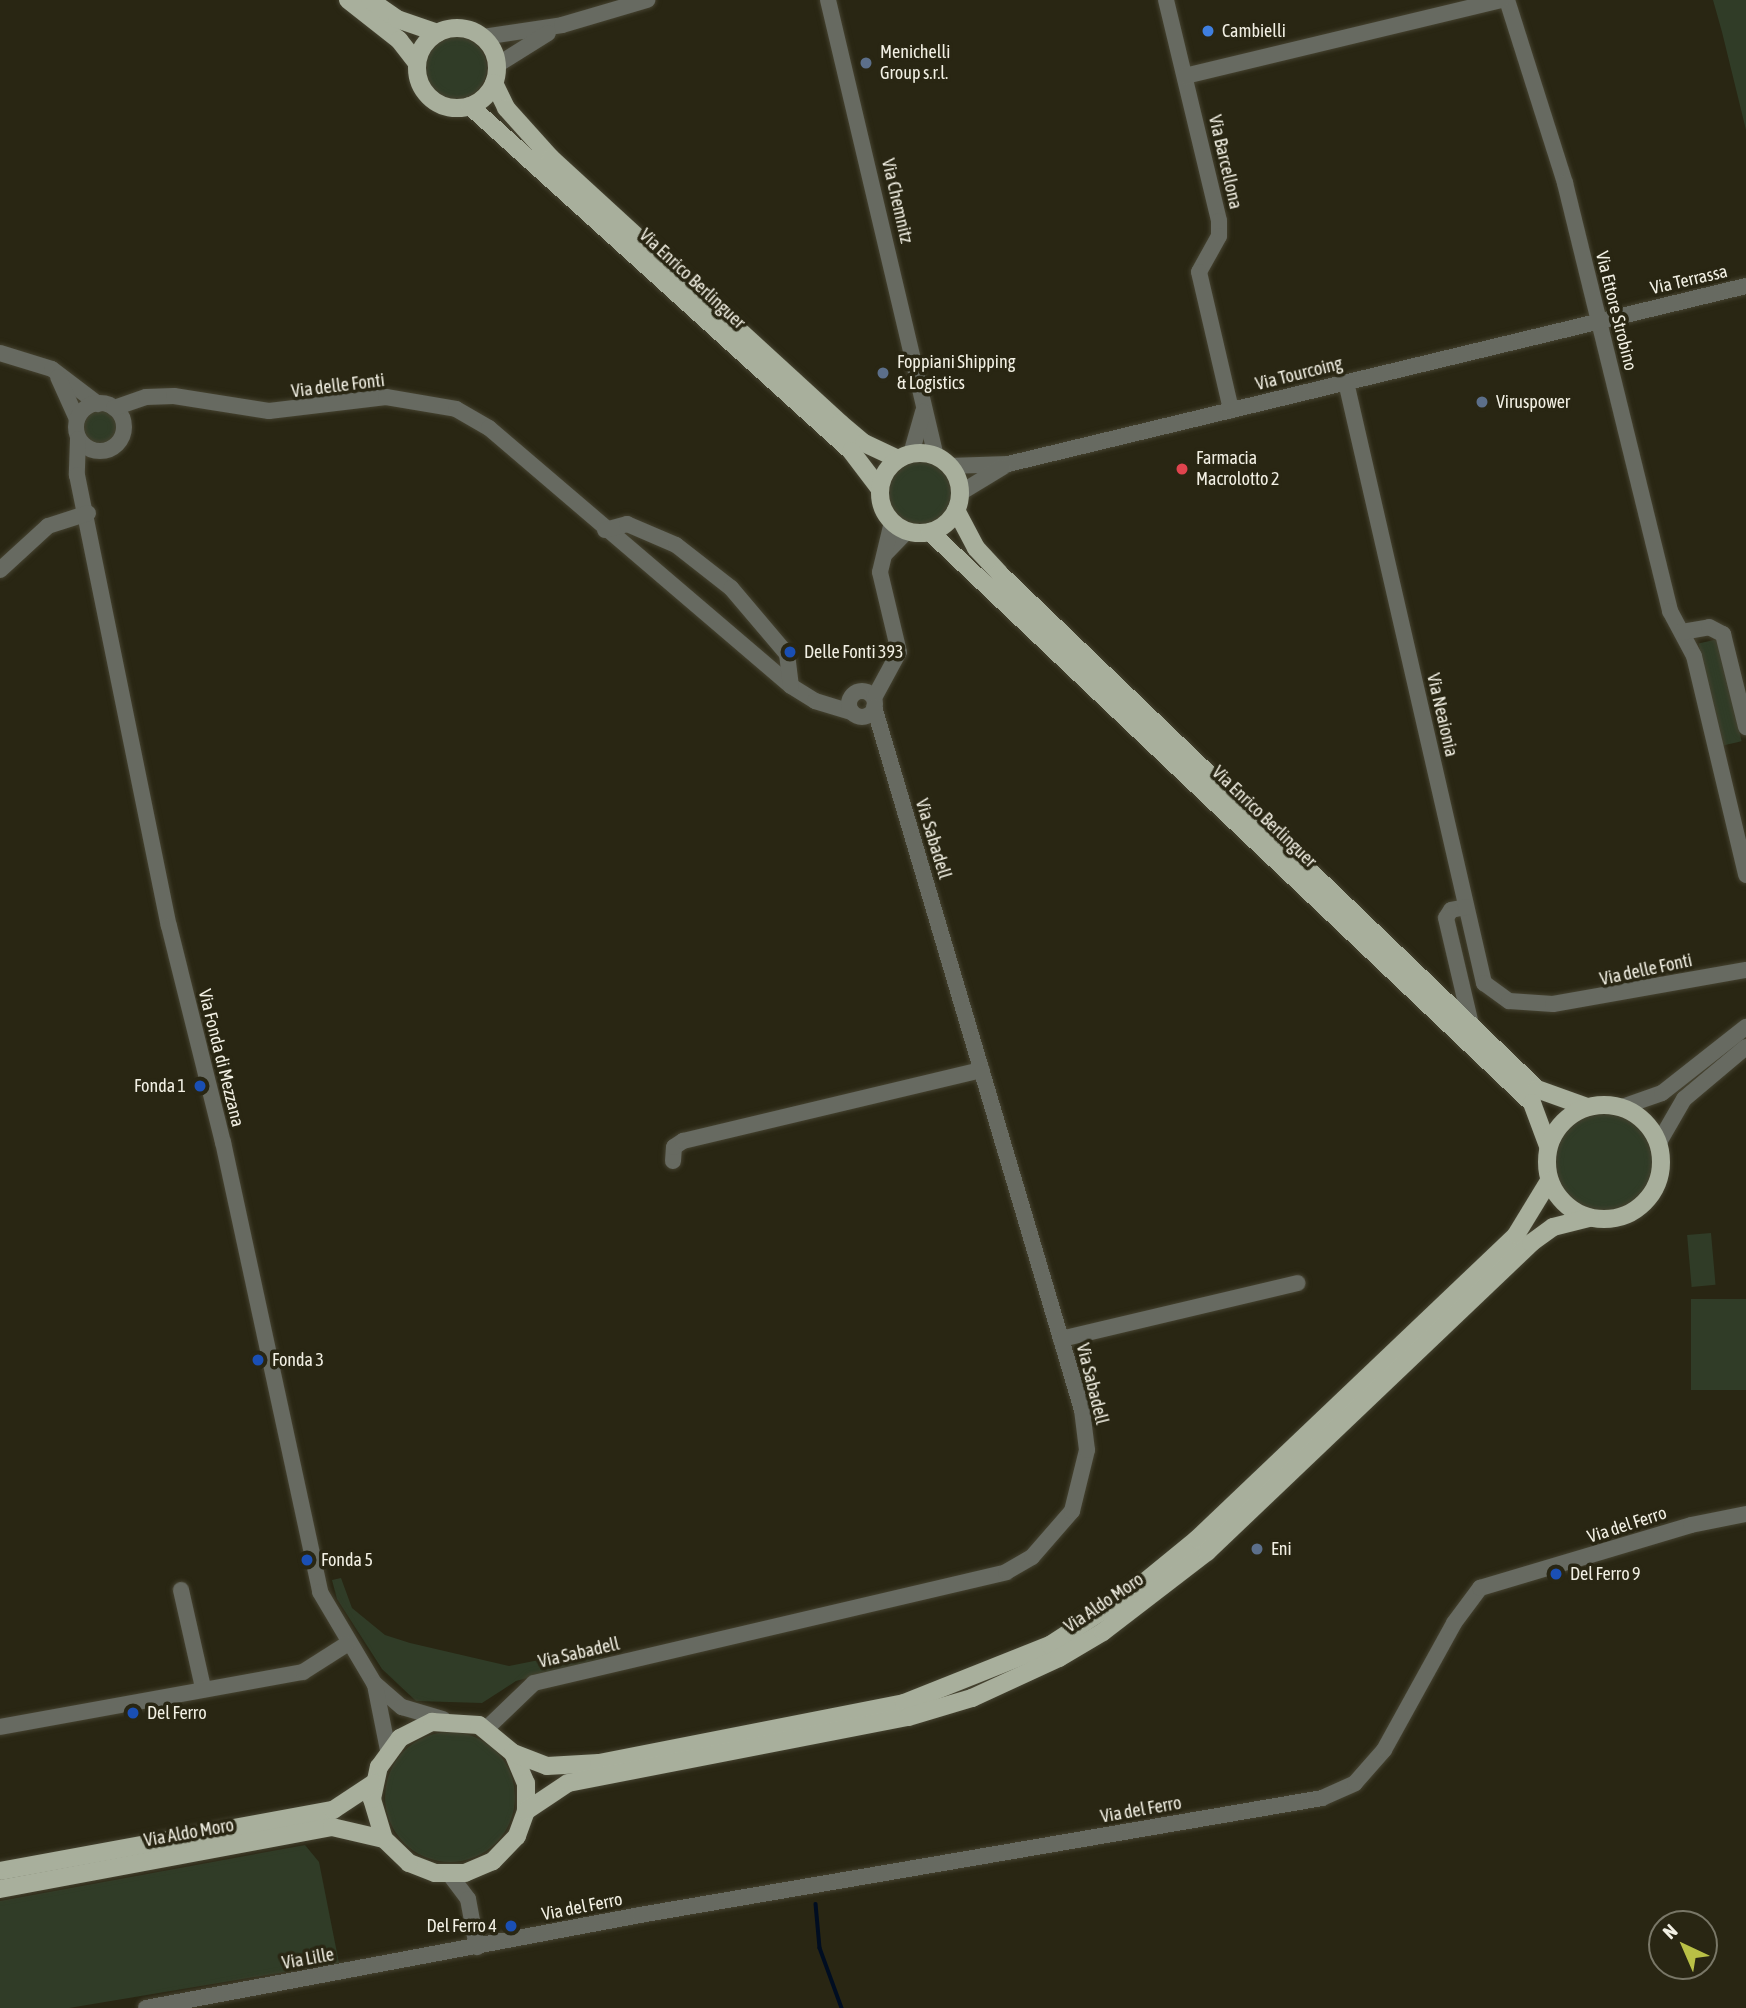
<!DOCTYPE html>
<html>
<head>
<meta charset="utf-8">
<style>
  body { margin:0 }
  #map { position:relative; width:1746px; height:2008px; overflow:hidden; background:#292613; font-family:"Asap Condensed",sans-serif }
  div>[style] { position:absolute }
  .green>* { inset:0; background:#303c27; transform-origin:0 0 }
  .round { border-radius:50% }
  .stream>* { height:3.5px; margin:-1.75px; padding:0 1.75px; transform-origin:1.75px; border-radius:1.75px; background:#000d21 }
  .roads { filter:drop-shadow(0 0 2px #454230) drop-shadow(0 0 2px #454230) }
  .minor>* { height:16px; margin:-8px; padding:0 8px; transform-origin:8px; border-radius:8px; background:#676a61 }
  .minor>.ring { margin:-8px; padding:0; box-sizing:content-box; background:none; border:16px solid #676a61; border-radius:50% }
  .major>* { height:18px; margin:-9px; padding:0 9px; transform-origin:9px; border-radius:9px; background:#a8af9c }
  .major>.ring { margin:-9px; padding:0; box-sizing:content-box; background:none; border:18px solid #a8af9c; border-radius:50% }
  .dots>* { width:19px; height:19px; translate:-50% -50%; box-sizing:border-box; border:4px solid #292613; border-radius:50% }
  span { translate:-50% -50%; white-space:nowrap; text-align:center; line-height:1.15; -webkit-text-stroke:7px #292613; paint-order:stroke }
  .poi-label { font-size:18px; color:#f2f0e4 }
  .left { translate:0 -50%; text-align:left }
  .right { translate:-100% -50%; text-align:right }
  .street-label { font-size:18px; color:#f2f0e4 }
  .north { position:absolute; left:1648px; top:1910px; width:70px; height:70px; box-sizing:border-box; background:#292613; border:2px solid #797767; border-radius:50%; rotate:316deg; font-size:19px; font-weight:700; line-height:28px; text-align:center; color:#f2f0e4 }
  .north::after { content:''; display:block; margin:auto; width:24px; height:32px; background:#b9c046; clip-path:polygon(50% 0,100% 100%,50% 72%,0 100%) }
</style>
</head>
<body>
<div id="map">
  <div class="green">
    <div style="clip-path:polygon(1713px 0,1746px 0,1746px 130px,1722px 32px)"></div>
    <div class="round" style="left:425px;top:37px;width:62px;height:62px"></div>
    <div class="round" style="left:84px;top:411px;width:32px;height:32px"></div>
    <div class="round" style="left:889px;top:462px;width:62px;height:62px"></div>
    <div style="left:1718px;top:639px;width:105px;height:20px;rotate:77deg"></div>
    <div class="round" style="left:1555px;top:1114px;width:98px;height:98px"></div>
    <div style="left:1711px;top:1233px;width:52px;height:24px;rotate:85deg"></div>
    <div style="left:1746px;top:1299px;width:91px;height:55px;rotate:90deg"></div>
    <div style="clip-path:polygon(341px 1578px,352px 1608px,385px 1635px,410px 1643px,509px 1666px,604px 1647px,602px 1658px,516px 1681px,482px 1703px,416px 1701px,382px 1669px,337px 1599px,332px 1580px)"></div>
    <div class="round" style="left:385px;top:1732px;width:130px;height:130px"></div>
    <div style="clip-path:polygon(305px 1845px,319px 1862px,339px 1963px,69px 2008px,0 2008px,0 1901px)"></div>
  </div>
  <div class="stream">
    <div style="left:816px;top:1904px;width:44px;rotate:84.8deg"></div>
    <div style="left:820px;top:1948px;width:64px;rotate:69.9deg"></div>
  </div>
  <div class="roads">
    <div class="minor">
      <div style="left:828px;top:0;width:469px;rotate:76.7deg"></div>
      <div style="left:1166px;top:0;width:227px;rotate:76.5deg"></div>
      <div style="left:1219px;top:221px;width:15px;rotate:90deg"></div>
      <div style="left:1219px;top:236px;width:41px;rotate:119.1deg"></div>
      <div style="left:1199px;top:272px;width:142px;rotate:76.9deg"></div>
      <div style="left:1507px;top:0;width:192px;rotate:72.4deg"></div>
      <div style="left:1565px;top:183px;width:441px;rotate:76.2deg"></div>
      <div style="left:1670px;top:611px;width:51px;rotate:61.9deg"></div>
      <div style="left:1694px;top:656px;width:225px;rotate:76.6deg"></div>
      <div style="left:483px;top:37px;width:80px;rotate:-8.6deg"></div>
      <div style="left:562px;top:25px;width:89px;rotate:-16.4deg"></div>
      <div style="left:497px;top:65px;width:60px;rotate:-32.1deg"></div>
      <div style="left:1185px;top:76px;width:325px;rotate:-13.5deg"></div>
      <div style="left:0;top:353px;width:54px;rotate:17.1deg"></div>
      <div style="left:52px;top:369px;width:58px;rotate:37.3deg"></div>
      <div style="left:58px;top:377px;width:46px;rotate:65.7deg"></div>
      <div style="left:1346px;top:382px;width:617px;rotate:77.07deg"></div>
      <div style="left:1484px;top:983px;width:31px;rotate:36deg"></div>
      <div style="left:1509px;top:1001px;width:44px;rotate:3.9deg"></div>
      <div style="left:1553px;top:1004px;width:196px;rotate:-10deg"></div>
      <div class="ring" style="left:76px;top:403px;width:32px;height:32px"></div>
      <div style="left:114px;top:408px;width:34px;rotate:-19deg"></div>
      <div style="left:146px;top:397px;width:28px;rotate:-2deg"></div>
      <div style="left:174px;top:396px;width:96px;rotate:9deg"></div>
      <div style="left:269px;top:411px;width:118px;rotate:-6.8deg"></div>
      <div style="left:386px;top:397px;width:71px;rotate:9.7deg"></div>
      <div style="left:456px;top:409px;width:38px;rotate:30deg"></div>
      <div style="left:489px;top:428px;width:397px;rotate:40.5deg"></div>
      <div style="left:791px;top:686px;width:28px;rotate:32deg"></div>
      <div style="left:815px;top:701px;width:39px;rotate:17deg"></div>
      <div style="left:78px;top:439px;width:36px;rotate:92deg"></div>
      <div style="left:77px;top:475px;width:460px;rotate:78.5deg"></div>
      <div style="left:169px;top:926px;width:223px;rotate:76deg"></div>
      <div style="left:223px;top:1142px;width:460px;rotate:77.8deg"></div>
      <div style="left:320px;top:1592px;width:106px;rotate:59.3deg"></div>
      <div style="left:374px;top:1683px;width:37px;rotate:41deg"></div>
      <div style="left:402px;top:1707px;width:43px;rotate:16.3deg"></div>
      <div style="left:911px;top:454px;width:44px;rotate:-74.1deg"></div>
      <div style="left:950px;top:466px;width:58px;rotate:-2deg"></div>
      <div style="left:1008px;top:464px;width:759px;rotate:-13.56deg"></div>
      <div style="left:960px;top:493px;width:50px;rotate:-31.2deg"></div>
      <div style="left:605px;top:530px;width:23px;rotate:-15deg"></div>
      <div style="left:627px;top:524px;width:53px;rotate:23.2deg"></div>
      <div style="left:676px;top:545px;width:70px;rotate:38deg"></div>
      <div style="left:731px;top:588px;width:87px;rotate:49.7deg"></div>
      <div style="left:787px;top:654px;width:32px;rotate:83deg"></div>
      <div style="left:886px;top:553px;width:30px;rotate:-46deg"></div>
      <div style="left:0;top:570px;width:65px;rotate:-42.5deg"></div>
      <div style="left:48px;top:526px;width:42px;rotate:-18deg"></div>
      <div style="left:1682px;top:632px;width:27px;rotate:-10deg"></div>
      <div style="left:1709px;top:627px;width:16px;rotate:27deg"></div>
      <div style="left:1723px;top:634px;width:96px;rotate:76.1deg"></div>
      <div class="ring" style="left:849px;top:691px;width:10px;height:10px"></div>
      <div style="left:874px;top:698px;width:52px;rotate:-61.5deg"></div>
      <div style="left:899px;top:652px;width:82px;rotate:-103.4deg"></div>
      <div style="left:880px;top:572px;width:51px;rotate:-76.5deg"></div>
      <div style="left:1466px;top:907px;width:15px;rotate:169deg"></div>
      <div style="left:1451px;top:910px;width:9px;rotate:122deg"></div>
      <div style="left:1446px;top:918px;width:110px;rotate:76.8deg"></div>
      <div style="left:1622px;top:1107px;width:42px;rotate:-19.3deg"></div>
      <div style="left:1662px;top:1093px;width:107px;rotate:-38.2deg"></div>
      <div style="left:1658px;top:1144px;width:52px;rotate:-60deg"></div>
      <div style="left:1684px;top:1099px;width:81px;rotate:-40deg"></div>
      <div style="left:673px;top:1161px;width:14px;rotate:-86deg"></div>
      <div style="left:674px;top:1147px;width:11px;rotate:-34deg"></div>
      <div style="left:683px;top:1141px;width:307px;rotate:-13.4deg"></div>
      <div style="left:1061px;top:1339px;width:243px;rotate:-13.3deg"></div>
      <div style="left:181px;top:1590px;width:100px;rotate:77.3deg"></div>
      <div style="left:375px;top:1685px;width:66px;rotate:78.7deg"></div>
      <div style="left:0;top:1727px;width:308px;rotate:-10.3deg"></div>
      <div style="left:303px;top:1672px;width:52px;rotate:-32.5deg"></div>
      <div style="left:486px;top:1729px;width:66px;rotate:-43.8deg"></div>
      <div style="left:534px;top:1683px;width:485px;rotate:-13.2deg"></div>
      <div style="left:1006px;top:1572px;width:30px;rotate:-30deg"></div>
      <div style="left:1032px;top:1557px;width:61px;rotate:-49deg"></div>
      <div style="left:1072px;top:1511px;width:63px;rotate:-76.2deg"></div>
      <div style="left:1087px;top:1450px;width:40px;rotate:-97.1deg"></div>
      <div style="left:1082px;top:1410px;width:733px;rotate:-106.48deg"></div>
      <div style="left:450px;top:1875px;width:30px;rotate:53deg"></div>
      <div style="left:468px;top:1899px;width:49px;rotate:79.4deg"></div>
      <div style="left:146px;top:2008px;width:503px;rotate:-10.66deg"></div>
      <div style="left:640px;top:1915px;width:692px;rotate:-9.73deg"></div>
      <div style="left:1322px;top:1798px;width:36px;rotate:-24deg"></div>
      <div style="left:1355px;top:1783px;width:44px;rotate:-48.7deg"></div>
      <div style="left:1384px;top:1750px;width:145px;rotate:-61.1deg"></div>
      <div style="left:1454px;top:1623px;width:44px;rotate:-53.4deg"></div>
      <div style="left:1480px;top:1588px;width:220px;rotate:-16.6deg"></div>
      <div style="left:1691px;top:1525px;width:56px;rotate:-11.3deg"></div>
    </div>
    <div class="major">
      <div style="left:348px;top:0;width:65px;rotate:38.1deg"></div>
      <div style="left:399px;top:40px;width:29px;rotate:52deg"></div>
      <div style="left:370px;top:0;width:33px;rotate:35deg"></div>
      <div style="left:397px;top:19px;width:43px;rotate:18.9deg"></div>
      <div class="ring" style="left:417px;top:28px;width:62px;height:62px"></div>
      <div style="left:494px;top:83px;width:28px;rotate:64deg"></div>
      <div style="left:506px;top:108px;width:67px;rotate:48deg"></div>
      <div style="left:551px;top:158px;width:392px;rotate:42.5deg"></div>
      <div style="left:840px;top:423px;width:31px;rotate:40deg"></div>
      <div style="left:864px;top:443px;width:38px;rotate:25deg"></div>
      <div style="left:470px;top:106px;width:514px;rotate:42.16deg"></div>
      <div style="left:851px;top:451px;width:48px;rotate:52.7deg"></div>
      <div class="ring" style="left:880px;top:453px;width:62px;height:62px"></div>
      <div style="left:956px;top:510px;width:43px;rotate:62.2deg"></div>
      <div style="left:976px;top:548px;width:34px;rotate:47deg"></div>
      <div style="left:999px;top:573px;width:745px;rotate:43.8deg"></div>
      <div style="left:1537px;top:1089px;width:53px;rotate:19.8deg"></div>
      <div style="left:930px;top:532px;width:830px;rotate:43.49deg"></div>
      <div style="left:1532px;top:1103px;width:46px;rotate:69.6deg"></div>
      <div class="ring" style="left:1547px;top:1105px;width:96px;height:96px"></div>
      <div style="left:513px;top:1753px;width:33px;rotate:67deg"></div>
      <div style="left:526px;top:1783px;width:28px;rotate:90deg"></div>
      <div style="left:526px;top:1811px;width:27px;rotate:110deg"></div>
      <div style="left:517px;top:1836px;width:35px;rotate:134deg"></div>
      <div style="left:493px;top:1861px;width:30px;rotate:157deg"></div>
      <div style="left:465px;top:1873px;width:30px;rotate:180deg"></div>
      <div style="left:435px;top:1873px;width:28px;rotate:-159deg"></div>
      <div style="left:409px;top:1863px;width:35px;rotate:-136deg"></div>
      <div style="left:384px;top:1839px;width:42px;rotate:-106.7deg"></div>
      <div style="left:372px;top:1799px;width:33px;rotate:-78deg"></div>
      <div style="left:379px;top:1767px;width:36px;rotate:-54deg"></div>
      <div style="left:400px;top:1738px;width:36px;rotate:-27deg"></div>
      <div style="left:432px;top:1722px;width:47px;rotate:3.7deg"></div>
      <div style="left:479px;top:1725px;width:44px;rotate:39.5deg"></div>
      <div style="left:513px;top:1753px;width:36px;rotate:21deg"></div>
      <div style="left:547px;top:1766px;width:52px;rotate:-3.3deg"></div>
      <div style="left:599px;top:1763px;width:311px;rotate:-11.1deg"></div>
      <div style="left:904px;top:1703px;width:157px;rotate:-21.7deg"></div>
      <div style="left:1050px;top:1645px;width:103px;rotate:-33.1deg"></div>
      <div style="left:1136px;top:1589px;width:79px;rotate:-39.3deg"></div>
      <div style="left:1197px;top:1539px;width:441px;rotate:-43.6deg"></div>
      <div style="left:1516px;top:1235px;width:63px;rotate:-58.6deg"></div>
      <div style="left:526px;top:1811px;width:50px;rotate:-33.7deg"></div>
      <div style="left:568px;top:1783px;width:346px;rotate:-11deg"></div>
      <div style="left:908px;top:1717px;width:67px;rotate:-16.5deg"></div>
      <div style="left:972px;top:1698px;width:96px;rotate:-24.7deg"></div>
      <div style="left:1059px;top:1658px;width:51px;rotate:-30.6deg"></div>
      <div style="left:1103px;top:1632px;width:131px;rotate:-37.6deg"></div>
      <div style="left:1207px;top:1552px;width:448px;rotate:-43.6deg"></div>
      <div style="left:1531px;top:1243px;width:27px;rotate:-36deg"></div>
      <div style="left:1553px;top:1227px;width:38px;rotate:-14deg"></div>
      <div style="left:0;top:1871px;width:339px;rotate:-10.4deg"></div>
      <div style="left:333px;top:1810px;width:49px;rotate:-33.4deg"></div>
      <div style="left:0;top:1889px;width:338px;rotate:-10.6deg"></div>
      <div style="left:332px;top:1827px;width:53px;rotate:13deg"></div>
    </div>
  </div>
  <div class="dots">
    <div style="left:1208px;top:31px;background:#3f7fe0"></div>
    <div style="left:866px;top:63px;background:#5c6f8a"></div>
    <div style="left:883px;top:373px;background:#5c6f8a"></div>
    <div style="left:1482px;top:402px;background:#5c6f8a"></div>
    <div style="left:1182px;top:469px;background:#e0444e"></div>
    <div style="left:790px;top:652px;background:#1a4fb4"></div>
    <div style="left:200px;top:1086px;background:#1a4fb4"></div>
    <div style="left:258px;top:1360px;background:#1a4fb4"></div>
    <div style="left:1257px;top:1549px;background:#5c6f8a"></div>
    <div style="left:307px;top:1560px;background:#1a4fb4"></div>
    <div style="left:1556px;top:1574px;background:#1a4fb4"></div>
    <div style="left:133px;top:1713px;background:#1a4fb4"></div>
    <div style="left:511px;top:1926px;background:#1a4fb4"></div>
  </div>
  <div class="poi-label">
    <span class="left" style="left:1222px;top:31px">Cambielli</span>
    <span class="left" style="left:880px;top:63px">Menichelli<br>Group s.r.l.</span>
    <span class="left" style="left:897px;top:373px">Foppiani Shipping<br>&amp; Logistics</span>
    <span class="left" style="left:1496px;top:402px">Viruspower</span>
    <span class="left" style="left:1196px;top:469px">Farmacia<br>Macrolotto 2</span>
    <span class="left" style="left:804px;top:652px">Delle Fonti 393</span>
    <span class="right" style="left:186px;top:1086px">Fonda 1</span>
    <span class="left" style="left:272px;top:1360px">Fonda 3</span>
    <span class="left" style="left:1271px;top:1549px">Eni</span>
    <span class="left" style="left:321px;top:1560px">Fonda 5</span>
    <span class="left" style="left:1570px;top:1574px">Del Ferro 9</span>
    <span class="left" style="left:147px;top:1713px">Del Ferro</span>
    <span class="right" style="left:497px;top:1926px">Del Ferro 4</span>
  </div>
  <div class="street-label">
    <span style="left:1225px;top:162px;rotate:77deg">Via Barcellona</span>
    <span style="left:897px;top:201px;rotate:77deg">Via Chemnitz</span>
    <span style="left:692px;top:279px;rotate:43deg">Via Enrico Berlinguer</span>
    <span style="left:1689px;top:280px;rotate:-13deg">Via Terrassa</span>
    <span style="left:1616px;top:311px;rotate:76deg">Via Ettore Strobino</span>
    <span style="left:1299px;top:374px;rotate:-14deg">Via Tourcoing</span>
    <span style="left:338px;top:386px;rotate:-7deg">Via delle Fonti</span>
    <span style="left:1442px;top:715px;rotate:77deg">Via Neaionia</span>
    <span style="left:1264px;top:817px;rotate:44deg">Via Enrico Berlinguer</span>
    <span style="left:933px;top:839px;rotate:73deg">Via Sabadell</span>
    <span style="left:1646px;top:970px;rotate:-12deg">Via delle Fonti</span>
    <span style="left:221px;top:1058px;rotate:76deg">Via Fonda di Mezzana</span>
    <span style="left:1092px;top:1384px;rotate:76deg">Via Sabadell</span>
    <span style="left:1627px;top:1525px;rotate:-18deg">Via del Ferro</span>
    <span style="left:1104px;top:1603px;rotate:-34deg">Via Aldo Moro</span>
    <span style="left:579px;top:1653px;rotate:-13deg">Via Sabadell</span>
    <span style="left:1141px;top:1810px;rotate:-10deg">Via del Ferro</span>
    <span style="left:189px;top:1833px;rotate:-10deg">Via Aldo Moro</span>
    <span style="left:582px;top:1907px;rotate:-11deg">Via del Ferro</span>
    <span style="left:308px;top:1959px;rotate:-10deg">Via Lille</span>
  </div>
  <div class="north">N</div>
</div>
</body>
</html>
